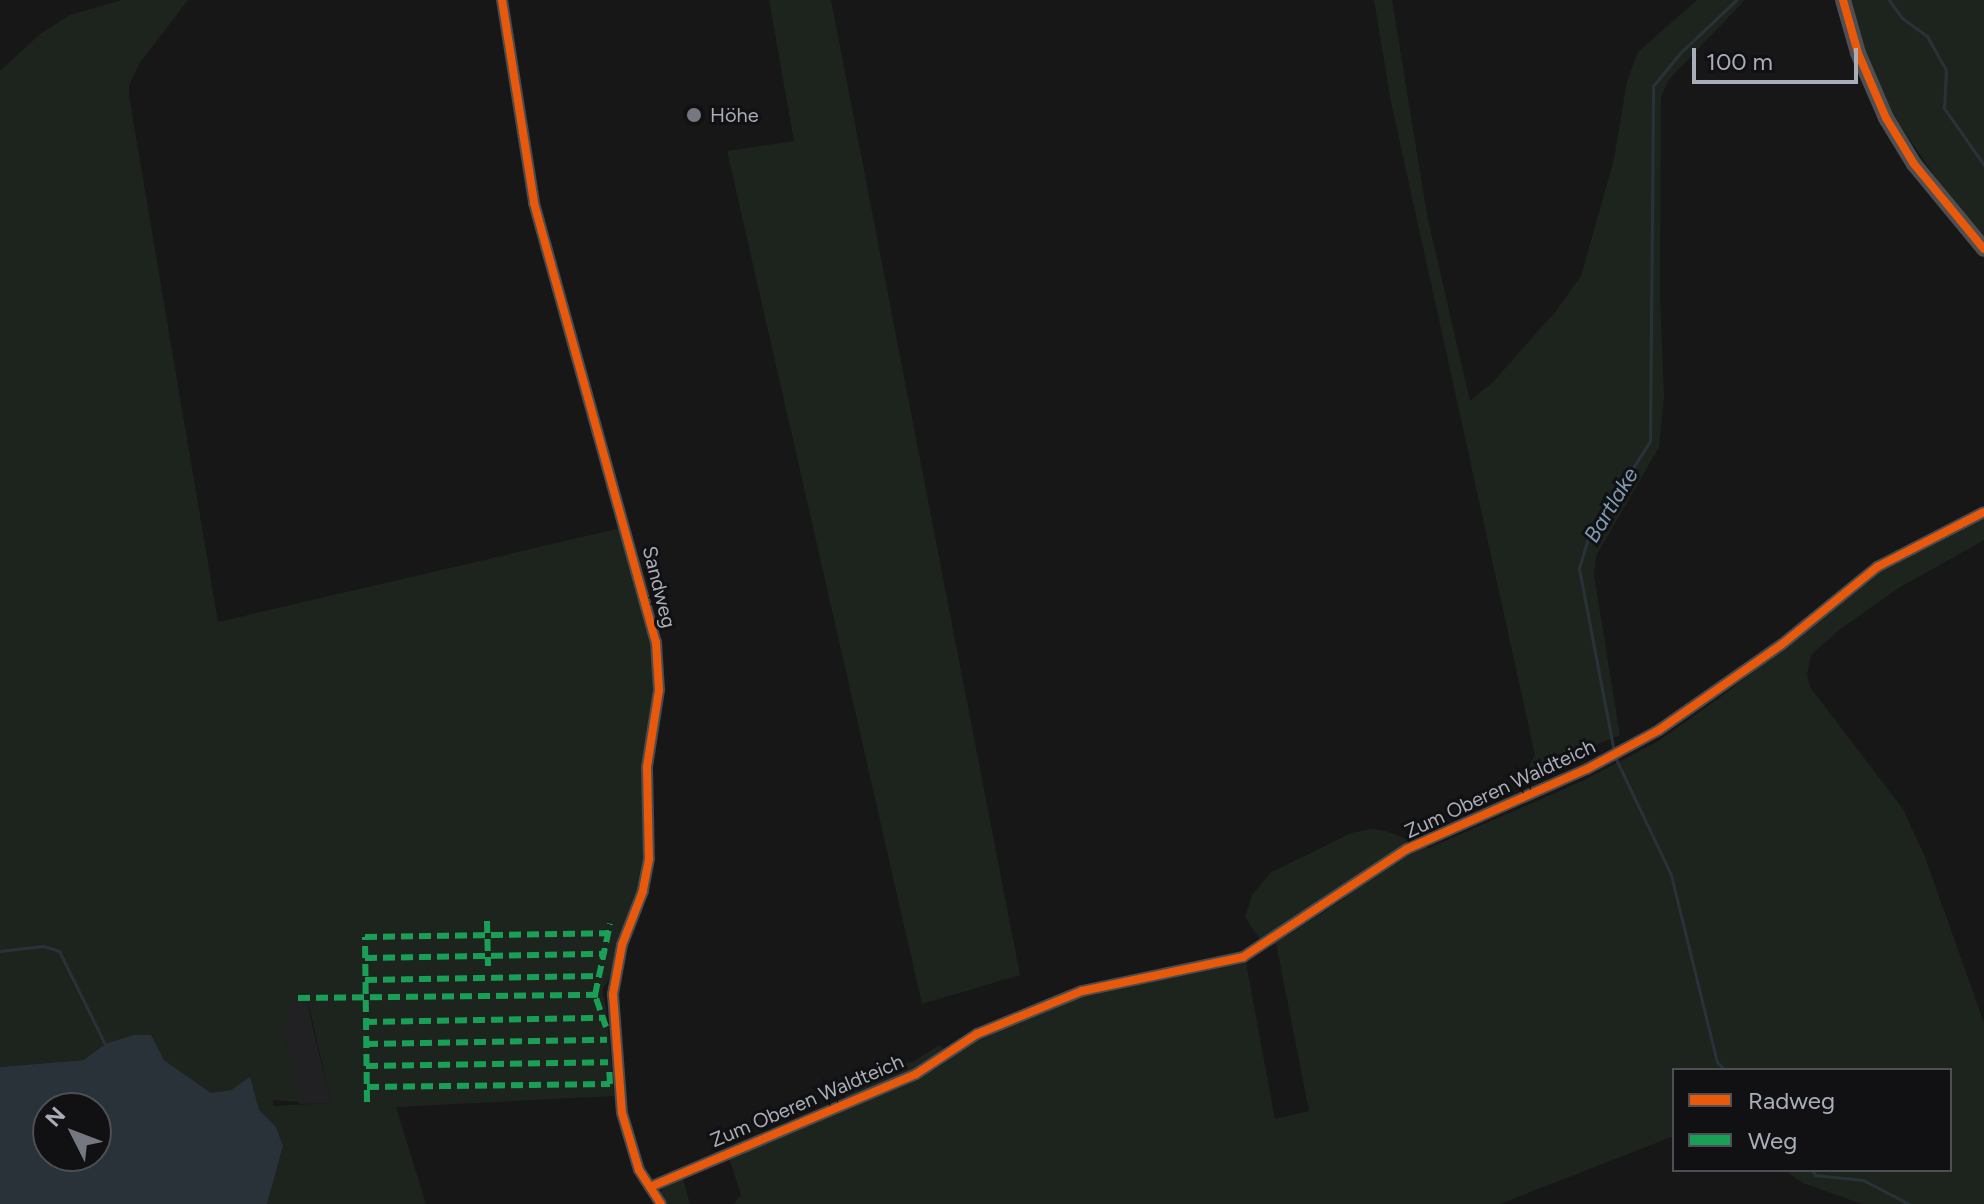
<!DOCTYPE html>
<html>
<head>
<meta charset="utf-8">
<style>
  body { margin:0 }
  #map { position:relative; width:1984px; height:1204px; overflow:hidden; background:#171717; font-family:Figtree,sans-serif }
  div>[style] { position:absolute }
  .built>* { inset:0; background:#212123 }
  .green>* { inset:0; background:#1d241e }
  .water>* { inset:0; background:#2a3239 }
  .stream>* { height:3px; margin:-1.5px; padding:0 1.5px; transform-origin:1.5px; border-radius:1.5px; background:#2a3239 }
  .minor>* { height:12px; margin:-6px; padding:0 6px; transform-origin:6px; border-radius:6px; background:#4b4c50 }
  .major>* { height:16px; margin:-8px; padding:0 8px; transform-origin:8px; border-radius:8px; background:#4d4f52 }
  .quiet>* { height:6px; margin-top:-3px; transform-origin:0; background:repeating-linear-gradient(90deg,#1a9f57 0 12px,transparent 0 18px) }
  .cycleway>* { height:8px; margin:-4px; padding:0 4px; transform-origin:4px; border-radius:4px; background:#e8590c }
  .dots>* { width:22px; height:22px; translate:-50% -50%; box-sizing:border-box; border:4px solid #111113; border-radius:50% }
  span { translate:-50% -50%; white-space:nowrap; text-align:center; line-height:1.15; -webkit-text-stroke:6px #111113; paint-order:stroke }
  .poi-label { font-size:20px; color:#a8adb8 }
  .left { translate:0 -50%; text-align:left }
  .street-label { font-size:20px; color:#a8adb8 }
  .water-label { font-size:22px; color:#7f9bb3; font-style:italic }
  .legend { position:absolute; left:1672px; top:1068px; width:280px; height:104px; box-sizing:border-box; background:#111113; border:2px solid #4d4f55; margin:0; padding:10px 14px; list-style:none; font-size:24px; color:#a8adb8 }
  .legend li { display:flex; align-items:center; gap:16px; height:40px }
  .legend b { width:40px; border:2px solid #4d4f55 }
  .north { position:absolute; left:32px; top:1092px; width:80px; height:80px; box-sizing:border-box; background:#111113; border:2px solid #4d4f55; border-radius:50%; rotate:312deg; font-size:22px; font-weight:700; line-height:32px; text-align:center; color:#a8adb8 }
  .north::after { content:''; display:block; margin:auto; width:28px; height:36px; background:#757880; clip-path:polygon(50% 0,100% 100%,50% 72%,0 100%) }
  .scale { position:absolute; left:1692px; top:48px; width:166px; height:36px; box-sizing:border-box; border:4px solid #a8adb8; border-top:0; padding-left:10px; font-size:24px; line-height:28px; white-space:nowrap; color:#a8adb8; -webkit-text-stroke:6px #111113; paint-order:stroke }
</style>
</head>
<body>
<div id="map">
  <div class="built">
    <div style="clip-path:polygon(308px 1001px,312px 1024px,331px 1103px,299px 1104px,285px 1037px,279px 1030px,289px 1019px,288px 1008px,292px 1002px)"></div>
  </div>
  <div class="green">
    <div style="clip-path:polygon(evenodd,122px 0,188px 0,139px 64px,129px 85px,129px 96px,218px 622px,621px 528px,653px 655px,654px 681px,642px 767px,643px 859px,638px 890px,609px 979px,602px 990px,606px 1007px,614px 1096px,396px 1107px,426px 1204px,267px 1204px,283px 1146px,276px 1127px,231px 1090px,211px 1093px,164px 1060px,105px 1044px,84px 1060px,0 1067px,0 71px,40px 34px,70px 15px,122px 0,308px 1001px,331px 1103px,273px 1106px,273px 1100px,299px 1102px,285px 1037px,279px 1030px,290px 1019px,288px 1008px,292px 1003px,308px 1001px)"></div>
    <div style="clip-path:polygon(769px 0,831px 0,1020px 975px,922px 1004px,727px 151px,794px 141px)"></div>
    <div style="clip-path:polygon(1374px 0,1392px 0,1427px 215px,1470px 401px,1493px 382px,1556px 311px,1581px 276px,1614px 159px,1627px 81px,1638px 52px,1697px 0,1745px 0,1669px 79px,1661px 98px,1660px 296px,1664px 397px,1659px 447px,1596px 556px,1594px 575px,1620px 735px,1524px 775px,1535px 755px,1391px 102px)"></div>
    <div style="clip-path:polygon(1851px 0,1984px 0,1984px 235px,1951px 199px,1896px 120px,1866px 54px)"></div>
    <div style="clip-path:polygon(1984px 513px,1984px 540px,1897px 589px,1839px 630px,1811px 655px,1807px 674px,1810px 687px,1903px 809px,1925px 857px,1984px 1023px,1984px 1204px,1862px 1204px,1803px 1183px,1784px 1170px,1950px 1170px,1950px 1070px,1674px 1070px,1674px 1136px,1500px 1204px,734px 1204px,741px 1195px,728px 1155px,845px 1106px,846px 1094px,891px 1066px,912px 1062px,940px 1045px,945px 1052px,933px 1071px,982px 1036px,1084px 995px,1246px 963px,1275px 1119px,1309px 1111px,1276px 943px,1350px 895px,1260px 940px,1245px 917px,1252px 895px,1270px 873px,1351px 833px,1371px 829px,1386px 831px,1429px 848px,1582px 781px,1657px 742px,1726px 693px,1886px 567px)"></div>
    <div style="clip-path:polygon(682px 1174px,690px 1204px,666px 1204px,661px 1193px,665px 1183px)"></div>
  </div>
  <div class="water">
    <div style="clip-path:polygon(evenodd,134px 1035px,151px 1035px,164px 1060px,211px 1093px,231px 1090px,250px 1077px,259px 1110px,276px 1127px,283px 1146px,267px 1204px,0 1204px,0 1067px,84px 1060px,105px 1044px,134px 1035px,48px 1108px,96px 1108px,96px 1156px,48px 1156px,48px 1108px)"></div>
  </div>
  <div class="stream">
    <div style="left:1889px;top:0;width:22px;rotate:54deg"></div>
    <div style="left:1902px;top:18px;width:31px;rotate:36deg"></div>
    <div style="left:1927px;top:36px;width:39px;rotate:61deg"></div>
    <div style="left:1946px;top:70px;width:38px;rotate:93deg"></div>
    <div style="left:1944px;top:108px;width:70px;rotate:54.9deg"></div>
    <div style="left:1614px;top:752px;width:187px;rotate:-100.8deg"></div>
    <div style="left:1579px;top:568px;width:28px;rotate:-73deg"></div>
    <div style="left:1587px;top:541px;width:118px;rotate:-57.8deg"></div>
    <div style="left:1650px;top:441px;width:355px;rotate:-89.5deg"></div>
    <div style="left:1653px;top:86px;width:43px;rotate:-50.7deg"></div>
    <div style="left:1680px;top:53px;width:77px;rotate:-43.4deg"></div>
    <div style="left:1616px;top:759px;width:128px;rotate:64.6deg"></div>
    <div style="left:1671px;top:875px;width:193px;rotate:76.2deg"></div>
    <div style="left:1717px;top:1062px;width:11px;rotate:45deg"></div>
    <div style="left:0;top:951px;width:43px;rotate:-6.6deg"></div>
    <div style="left:43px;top:946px;width:17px;rotate:17deg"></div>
    <div style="left:59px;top:951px;width:104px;rotate:63.7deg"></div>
    <div style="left:1812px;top:1170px;width:6px;rotate:59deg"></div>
    <div style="left:1815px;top:1175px;width:48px;rotate:5.9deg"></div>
    <div style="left:1863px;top:1180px;width:52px;rotate:27.6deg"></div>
  </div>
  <div class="minor">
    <div style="left:502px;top:0;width:206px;rotate:81deg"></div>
    <div style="left:534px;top:203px;width:456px;rotate:74.5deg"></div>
    <div style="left:656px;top:642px;width:48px;rotate:86.4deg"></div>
    <div style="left:659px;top:690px;width:78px;rotate:98.9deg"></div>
    <div style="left:647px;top:767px;width:92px;rotate:88.8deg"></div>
    <div style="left:649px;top:859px;width:33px;rotate:101deg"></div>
    <div style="left:643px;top:891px;width:58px;rotate:111.3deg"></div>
    <div style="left:622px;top:945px;width:50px;rotate:100.4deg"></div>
    <div style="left:613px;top:994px;width:119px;rotate:85.7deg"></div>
    <div style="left:622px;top:1113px;width:59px;rotate:73.4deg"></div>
    <div style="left:639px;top:1170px;width:40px;rotate:57.1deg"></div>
    <div style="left:650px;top:1187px;width:289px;rotate:-23deg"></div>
    <div style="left:916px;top:1074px;width:73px;rotate:-33.3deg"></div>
    <div style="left:977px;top:1034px;width:113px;rotate:-22.3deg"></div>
    <div style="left:1082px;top:991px;width:165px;rotate:-11.9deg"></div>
    <div style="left:1243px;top:957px;width:196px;rotate:-33.4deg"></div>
    <div style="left:1407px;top:849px;width:197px;rotate:-24deg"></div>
    <div style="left:1587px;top:769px;width:82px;rotate:-28.4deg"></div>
    <div style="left:1659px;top:730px;width:149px;rotate:-34.9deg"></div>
    <div style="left:1781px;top:645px;width:124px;rotate:-39.1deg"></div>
    <div style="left:1877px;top:567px;width:120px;rotate:-27.2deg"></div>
  </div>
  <div class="major">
    <div style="left:1843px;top:0;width:55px;rotate:74.2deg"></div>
    <div style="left:1858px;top:53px;width:71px;rotate:66.7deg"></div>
    <div style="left:1886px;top:118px;width:54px;rotate:58.7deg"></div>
    <div style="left:1914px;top:164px;width:110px;rotate:50.5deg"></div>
  </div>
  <div class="quiet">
    <div style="left:487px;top:921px;width:45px;rotate:88.7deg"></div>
    <div style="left:365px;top:958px;width:240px;rotate:-1deg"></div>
    <div style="left:365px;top:980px;width:234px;rotate:-1deg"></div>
    <div style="left:298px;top:998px;width:304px;rotate:-0.6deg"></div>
    <div style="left:365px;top:1022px;width:240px;rotate:-1deg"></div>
    <div style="left:606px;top:1027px;width:34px;rotate:-109deg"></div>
    <div style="left:595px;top:995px;width:73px;rotate:-78.1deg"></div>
    <div style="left:366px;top:1044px;width:241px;rotate:-1deg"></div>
    <div style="left:366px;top:1066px;width:242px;rotate:-0.9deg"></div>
    <div style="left:367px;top:1087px;width:243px;rotate:-0.7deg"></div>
    <div style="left:610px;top:1084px;width:17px;rotate:-93deg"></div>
    <div style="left:367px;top:1102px;width:165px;rotate:-90.7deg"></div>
    <div style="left:365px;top:937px;width:244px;rotate:-0.9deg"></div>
  </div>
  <div class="cycleway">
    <div style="left:502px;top:0;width:206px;rotate:81deg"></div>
    <div style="left:534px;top:203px;width:456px;rotate:74.5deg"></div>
    <div style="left:656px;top:642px;width:48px;rotate:86.4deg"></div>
    <div style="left:659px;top:690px;width:78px;rotate:98.9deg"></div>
    <div style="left:647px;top:767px;width:92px;rotate:88.8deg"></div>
    <div style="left:649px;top:859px;width:33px;rotate:101deg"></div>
    <div style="left:643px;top:891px;width:58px;rotate:111.3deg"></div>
    <div style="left:622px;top:945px;width:50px;rotate:100.4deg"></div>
    <div style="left:613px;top:994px;width:119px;rotate:85.7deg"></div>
    <div style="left:622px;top:1113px;width:59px;rotate:73.4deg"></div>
    <div style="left:639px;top:1170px;width:40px;rotate:57.1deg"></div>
    <div style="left:1843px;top:0;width:55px;rotate:74.2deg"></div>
    <div style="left:1858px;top:53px;width:71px;rotate:66.7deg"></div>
    <div style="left:1886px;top:118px;width:54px;rotate:58.7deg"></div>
    <div style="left:1914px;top:164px;width:110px;rotate:50.5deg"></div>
    <div style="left:650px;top:1187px;width:289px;rotate:-23deg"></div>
    <div style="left:916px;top:1074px;width:73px;rotate:-33.3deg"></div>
    <div style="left:977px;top:1034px;width:113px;rotate:-22.3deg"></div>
    <div style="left:1082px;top:991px;width:165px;rotate:-11.9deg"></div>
    <div style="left:1243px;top:957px;width:196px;rotate:-33.4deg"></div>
    <div style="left:1407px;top:849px;width:197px;rotate:-24deg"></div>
    <div style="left:1587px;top:769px;width:82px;rotate:-28.4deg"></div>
    <div style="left:1659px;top:730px;width:149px;rotate:-34.9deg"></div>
    <div style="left:1781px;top:645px;width:124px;rotate:-39.1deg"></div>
    <div style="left:1877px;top:567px;width:120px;rotate:-27.2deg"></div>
  </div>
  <div class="dots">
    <div style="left:694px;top:115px;background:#757880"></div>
  </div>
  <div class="poi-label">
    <span class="left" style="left:710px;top:115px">Höhe</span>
  </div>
  <div class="street-label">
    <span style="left:659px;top:587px;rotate:76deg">Sandweg</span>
    <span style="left:1500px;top:789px;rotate:-25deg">Zum Oberen Waldteich</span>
    <span style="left:807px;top:1101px;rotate:-23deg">Zum Oberen Waldteich</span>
  </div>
  <div class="water-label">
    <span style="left:1611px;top:505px;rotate:-59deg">Bartlake</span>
  </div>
  <ul class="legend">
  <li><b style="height:10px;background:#e8590c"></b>Radweg</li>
  <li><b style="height:10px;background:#1a9f57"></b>Weg</li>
  </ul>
  <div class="north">N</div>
  <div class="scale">100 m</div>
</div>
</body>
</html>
